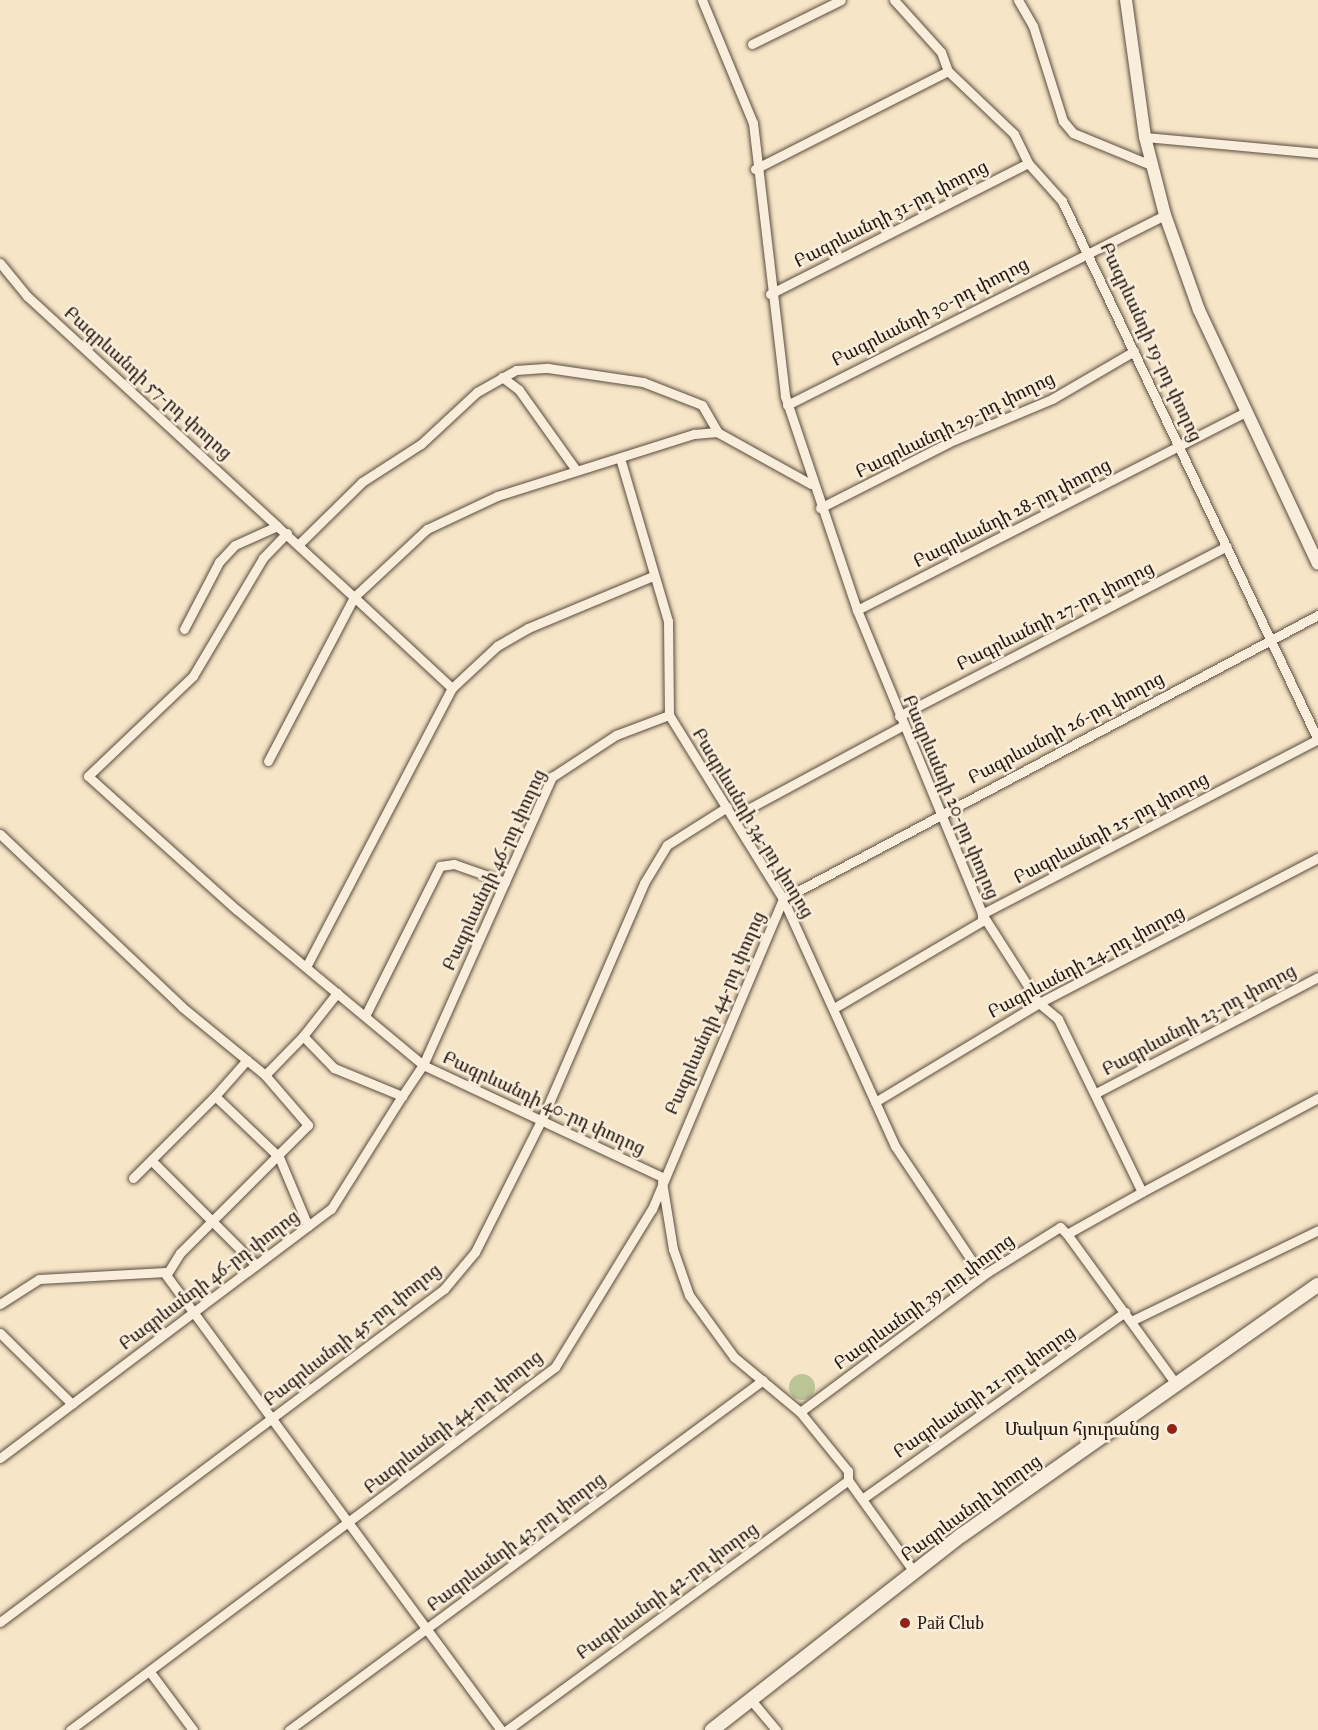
<!DOCTYPE html>
<html>
<head>
<meta charset="utf-8">
<style>
  body { margin:0 }
  #map { position:relative; width:1318px; height:1730px; overflow:hidden; background:#f6e5c7; font-family:"IM FELL Great Primer","Noto Serif Armenian",serif }
  div>[style] { position:absolute }
  .green>* { inset:0; background:#bcc596 }
  .round { border-radius:50% }
  .roads { filter:drop-shadow(0 0 2px #5a4c3e) drop-shadow(0 0 2px #5a4c3e) }
  .minor>* { height:9px; margin:-4.5px; padding:0 4.5px; transform-origin:4.5px; border-radius:4.5px; background:#f9eedb }
  .tertiary>* { height:12px; margin:-6px; padding:0 6px; transform-origin:6px; border-radius:6px; background:#f9eedb }
  .secondary>* { height:14px; margin:-7px; padding:0 7px; transform-origin:7px; border-radius:7px; background:#f9eedb }
  .dots>* { width:16px; height:16px; translate:-50% -50%; box-sizing:border-box; border:3px solid #f9eedb; border-radius:50% }
  span { translate:-50% -50%; white-space:nowrap; text-align:center; line-height:1.15; -webkit-text-stroke:5px #f9eedb; paint-order:stroke }
  .street-label { font-size:18px; color:#261910 }
  .poi-label { font-size:18px; color:#261910 }
  .right { translate:-100% -50%; text-align:right }
  .left { translate:0 -50%; text-align:left }
</style>
</head>
<body>
<div id="map">
  <div class="green">
    <div class="round" style="left:789px;top:1374px;width:26px;height:26px"></div>
  </div>
  <div class="roads">
    <div class="minor">
      <div style="left:702px;top:0;width:133px;rotate:67.5deg"></div>
      <div style="left:753px;top:123px;width:275px;rotate:83.3deg"></div>
      <div style="left:785px;top:396px;width:226px;rotate:71.4deg"></div>
      <div style="left:857px;top:610px;width:329px;rotate:67.6deg"></div>
      <div style="left:982px;top:914px;width:106px;rotate:57.4deg"></div>
      <div style="left:1039px;top:1003px;width:25px;rotate:40deg"></div>
      <div style="left:1058px;top:1019px;width:192px;rotate:64.1deg"></div>
      <div style="left:1142px;top:1192px;width:86px;rotate:150.8deg"></div>
      <div style="left:1067px;top:1234px;width:185px;rotate:54deg"></div>
      <div style="left:894px;top:0;width:70px;rotate:47.9deg"></div>
      <div style="left:941px;top:52px;width:20px;rotate:70deg"></div>
      <div style="left:948px;top:71px;width:91px;rotate:43.7deg"></div>
      <div style="left:1014px;top:134px;width:32px;rotate:64deg"></div>
      <div style="left:1028px;top:163px;width:51px;rotate:48.2deg"></div>
      <div style="left:1062px;top:201px;width:597px;rotate:64.59deg"></div>
      <div style="left:1018px;top:0;width:30px;rotate:60deg"></div>
      <div style="left:1033px;top:26px;width:100px;rotate:72.5deg"></div>
      <div style="left:1063px;top:121px;width:16px;rotate:50deg"></div>
      <div style="left:1073px;top:133px;width:84px;rotate:22.3deg"></div>
      <div style="left:752px;top:44px;width:99px;rotate:-26.3deg"></div>
      <div style="left:1145px;top:137px;width:174px;rotate:5.3deg"></div>
      <div style="left:755px;top:169px;width:216px;rotate:-26.9deg"></div>
      <div style="left:0;top:263px;width:43px;rotate:50.7deg"></div>
      <div style="left:27px;top:296px;width:340px;rotate:42.6deg"></div>
      <div style="left:770px;top:294px;width:289px;rotate:-26.9deg"></div>
      <div style="left:502px;top:377px;width:21px;rotate:37deg"></div>
      <div style="left:519px;top:390px;width:98px;rotate:54.5deg"></div>
      <div style="left:787px;top:405px;width:423px;rotate:-26.7deg"></div>
      <div style="left:620px;top:458px;width:170px;rotate:73.6deg"></div>
      <div style="left:668px;top:621px;width:94px;rotate:89.4deg"></div>
      <div style="left:669px;top:715px;width:216px;rotate:58.2deg"></div>
      <div style="left:783px;top:899px;width:271px;rotate:65.6deg"></div>
      <div style="left:895px;top:1146px;width:156px;rotate:56.2deg"></div>
      <div style="left:820px;top:508px;width:150px;rotate:-26.9deg"></div>
      <div style="left:954px;top:440px;width:106px;rotate:-22.7deg"></div>
      <div style="left:1052px;top:399px;width:95px;rotate:-30.3deg"></div>
      <div style="left:287px;top:533px;width:35px;rotate:134deg"></div>
      <div style="left:263px;top:558px;width:137px;rotate:120.7deg"></div>
      <div style="left:193px;top:676px;width:145px;rotate:136.4deg"></div>
      <div style="left:88px;top:776px;width:200px;rotate:42deg"></div>
      <div style="left:237px;top:910px;width:242px;rotate:39.8deg"></div>
      <div style="left:423px;top:1065px;width:316px;rotate:-65.9deg"></div>
      <div style="left:552px;top:777px;width:77px;rotate:-33.3deg"></div>
      <div style="left:616px;top:735px;width:57px;rotate:-20.7deg"></div>
      <div style="left:299px;top:544px;width:88px;rotate:-44.5deg"></div>
      <div style="left:362px;top:482px;width:70px;rotate:-32.8deg"></div>
      <div style="left:421px;top:444px;width:76px;rotate:-42.9deg"></div>
      <div style="left:477px;top:392px;width:45px;rotate:-29.4deg"></div>
      <div style="left:516px;top:370px;width:32px;rotate:-4deg"></div>
      <div style="left:548px;top:368px;width:96px;rotate:8.4deg"></div>
      <div style="left:643px;top:382px;width:63px;rotate:21.3deg"></div>
      <div style="left:702px;top:405px;width:32px;rotate:60deg"></div>
      <div style="left:857px;top:610px;width:436px;rotate:-27deg"></div>
      <div style="left:184px;top:629px;width:76px;rotate:-62.4deg"></div>
      <div style="left:219px;top:562px;width:23px;rotate:-47deg"></div>
      <div style="left:235px;top:545px;width:46px;rotate:-24.3deg"></div>
      <div style="left:277px;top:526px;width:105px;rotate:42.7deg"></div>
      <div style="left:354px;top:597px;width:100px;rotate:-43deg"></div>
      <div style="left:427px;top:529px;width:77px;rotate:-25.2deg"></div>
      <div style="left:497px;top:496px;width:207px;rotate:-17.5deg"></div>
      <div style="left:694px;top:434px;width:23px;rotate:-5deg"></div>
      <div style="left:717px;top:432px;width:107px;rotate:29deg"></div>
      <div style="left:899px;top:716px;width:369px;rotate:-27.4deg"></div>
      <div style="left:268px;top:761px;width:185px;rotate:-62.3deg"></div>
      <div style="left:354px;top:597px;width:134px;rotate:42.9deg"></div>
      <div style="left:733px;top:817px;width:192px;rotate:-28.3deg"></div>
      <div style="left:0;top:834px;width:251px;rotate:43.5deg"></div>
      <div style="left:182px;top:1007px;width:107px;rotate:39.3deg"></div>
      <div style="left:265px;top:1075px;width:54px;rotate:-45.7deg"></div>
      <div style="left:303px;top:1036px;width:45px;rotate:45.9deg"></div>
      <div style="left:334px;top:1068px;width:74px;rotate:22.4deg"></div>
      <div style="left:402px;top:1096px;width:37px;rotate:-56deg"></div>
      <div style="left:423px;top:1065px;width:264px;rotate:25.1deg"></div>
      <div style="left:306px;top:967px;width:315px;rotate:-62.4deg"></div>
      <div style="left:452px;top:688px;width:62px;rotate:-43deg"></div>
      <div style="left:497px;top:646px;width:36px;rotate:-30deg"></div>
      <div style="left:528px;top:628px;width:135px;rotate:-22.6deg"></div>
      <div style="left:834px;top:1008px;width:172px;rotate:-30.4deg"></div>
      <div style="left:982px;top:921px;width:7px;rotate:-90deg"></div>
      <div style="left:982px;top:914px;width:379px;rotate:-27.5deg"></div>
      <div style="left:365px;top:1016px;width:168px;rotate:-63.4deg"></div>
      <div style="left:440px;top:866px;width:14px;rotate:-8deg"></div>
      <div style="left:454px;top:864px;width:54px;rotate:19.4deg"></div>
      <div style="left:303px;top:1036px;width:55px;rotate:-51.7deg"></div>
      <div style="left:265px;top:1075px;width:66px;rotate:49.3deg"></div>
      <div style="left:308px;top:1125px;width:181px;rotate:135deg"></div>
      <div style="left:180px;top:1253px;width:26px;rotate:122deg"></div>
      <div style="left:166px;top:1275px;width:565px;rotate:53.64deg"></div>
      <div style="left:1096px;top:1093px;width:250px;rotate:-27.6deg"></div>
      <div style="left:215px;top:1096px;width:48px;rotate:-48.4deg"></div>
      <div style="left:875px;top:1102px;width:192px;rotate:-31.1deg"></div>
      <div style="left:1039px;top:1003px;width:314px;rotate:-27.5deg"></div>
      <div style="left:152px;top:1161px;width:147px;rotate:45deg"></div>
      <div style="left:133px;top:1178px;width:116px;rotate:-45deg"></div>
      <div style="left:215px;top:1096px;width:88px;rotate:43.6deg"></div>
      <div style="left:279px;top:1157px;width:75px;rotate:67.2deg"></div>
      <div style="left:662px;top:1182px;width:68px;rotate:80.7deg"></div>
      <div style="left:673px;top:1249px;width:49px;rotate:70.8deg"></div>
      <div style="left:689px;top:1295px;width:77px;rotate:54deg"></div>
      <div style="left:734px;top:1357px;width:86px;rotate:39.8deg"></div>
      <div style="left:800px;top:1412px;width:76px;rotate:50.9deg"></div>
      <div style="left:848px;top:1471px;width:9px;rotate:90deg"></div>
      <div style="left:848px;top:1480px;width:113px;rotate:54.3deg"></div>
      <div style="left:1142px;top:1192px;width:200px;rotate:-28.1deg"></div>
      <div style="left:0;top:1304px;width:46px;rotate:-32.7deg"></div>
      <div style="left:39px;top:1279px;width:127px;rotate:-3.2deg"></div>
      <div style="left:1131px;top:1321px;width:208px;rotate:-25.9deg"></div>
      <div style="left:0;top:1333px;width:101px;rotate:44.6deg"></div>
      <div style="left:800px;top:1412px;width:234px;rotate:-36.7deg"></div>
      <div style="left:988px;top:1272px;width:85px;rotate:-32deg"></div>
      <div style="left:1060px;top:1227px;width:10px;rotate:45deg"></div>
      <div style="left:0;top:1458px;width:414px;rotate:-37deg"></div>
      <div style="left:331px;top:1209px;width:133px;rotate:-57.9deg"></div>
      <div style="left:862px;top:1499px;width:323px;rotate:-35.4deg"></div>
      <div style="left:0;top:1622px;width:555px;rotate:-36.87deg"></div>
      <div style="left:444px;top:1289px;width:48px;rotate:-50deg"></div>
      <div style="left:475px;top:1252px;width:149px;rotate:-63.3deg"></div>
      <div style="left:542px;top:1119px;width:257px;rotate:-66.6deg"></div>
      <div style="left:644px;top:883px;width:44px;rotate:-58.8deg"></div>
      <div style="left:667px;top:845px;width:71px;rotate:-32.3deg"></div>
      <div style="left:150px;top:1672px;width:72px;rotate:53.4deg"></div>
      <div style="left:751px;top:1700px;width:39px;rotate:50deg"></div>
      <div style="left:70px;top:1730px;width:606px;rotate:-36.81deg"></div>
      <div style="left:555px;top:1367px;width:185px;rotate:-58.5deg"></div>
      <div style="left:652px;top:1209px;width:337px;rotate:-67.1deg"></div>
      <div style="left:783px;top:899px;width:606px;rotate:-27.96deg"></div>
      <div style="left:289px;top:1730px;width:589px;rotate:-36.44deg"></div>
      <div style="left:507px;top:1730px;width:423px;rotate:-36.2deg"></div>
    </div>
    <div class="tertiary">
      <div style="left:1126px;top:0;width:138px;rotate:82.1deg"></div>
      <div style="left:1145px;top:137px;width:81px;rotate:75.6deg"></div>
      <div style="left:1165px;top:215px;width:101px;rotate:70.3deg"></div>
      <div style="left:1199px;top:310px;width:280px;rotate:64.9deg"></div>
    </div>
    <div class="secondary">
      <div style="left:712px;top:1730px;width:317px;rotate:-38deg"></div>
      <div style="left:962px;top:1535px;width:435px;rotate:-35.1deg"></div>
    </div>
  </div>
  <div class="dots">
    <div style="left:1172px;top:1429px;background:#8f2418"></div>
    <div style="left:905px;top:1623px;background:#8f2418"></div>
  </div>
  <div class="street-label">
    <span style="left:891px;top:214px;rotate:-27deg">Բագրևանդի 31-րդ փողոց</span>
    <span style="left:930px;top:312px;rotate:-27deg">Բագրևանդի 30-րդ փողոց</span>
    <span style="left:1151px;top:342px;rotate:65deg">Բագրևանդի 19-րդ փողոց</span>
    <span style="left:148px;top:383px;rotate:42deg">Բագրևանդի 57-րդ փողոց</span>
    <span style="left:955px;top:425px;rotate:-26deg">Բագրևանդի 29-րդ փողոց</span>
    <span style="left:1012px;top:513px;rotate:-27deg">Բագրևանդի 28-րդ փողոց</span>
    <span style="left:1055px;top:616px;rotate:-27deg">Բագրևանդի 27-րդ փողոց</span>
    <span style="left:1066px;top:728px;rotate:-28deg">Բագրևանդի 26-րդ փողոց</span>
    <span style="left:951px;top:797px;rotate:67deg">Բագրևանդի 20-րդ փողոց</span>
    <span style="left:753px;top:823px;rotate:59deg">Բագրևանդի 34-րդ փողոց</span>
    <span style="left:1111px;top:828px;rotate:-28deg">Բագրևանդի 25-րդ փողոց</span>
    <span style="left:494px;top:870px;rotate:-65deg">Բագրևանդի 46-րդ փողոց</span>
    <span style="left:1086px;top:962px;rotate:-28deg">Բագրևանդի 24-րդ փողոց</span>
    <span style="left:715px;top:1013px;rotate:-66deg">Բագրևանդի 44-րդ փողոց</span>
    <span style="left:1199px;top:1020px;rotate:-28deg">Բագրևանդի 23-րդ փողոց</span>
    <span style="left:544px;top:1103px;rotate:25deg">Բագրևանդի 40-րդ փողոց</span>
    <span style="left:209px;top:1280px;rotate:-37deg">Բագրևանդի 46-րդ փողոց</span>
    <span style="left:924px;top:1302px;rotate:-36deg">Բագրևանդի 39-րդ փողոց</span>
    <span style="left:352px;top:1335px;rotate:-38deg">Բագրևանդի 45-րդ փողոց</span>
    <span style="left:984px;top:1392px;rotate:-35deg">Բագրևանդի 21-րդ փողոց</span>
    <span style="left:453px;top:1422px;rotate:-38deg">Բագրևանդի 44-րդ փողոց</span>
    <span style="left:971px;top:1508px;rotate:-36deg">Բագրևանդի փողոց</span>
    <span style="left:516px;top:1542px;rotate:-37deg">Բագրևանդի 43-րդ փողոց</span>
    <span style="left:667px;top:1591px;rotate:-36deg">Բագրևանդի 42-րդ փողոց</span>
  </div>
  <div class="poi-label">
    <span class="right" style="left:1160px;top:1429px">Մակաո հյուրանոց</span>
    <span class="left" style="left:917px;top:1623px">Рай Club</span>
  </div>
</div>
</body>
</html>
